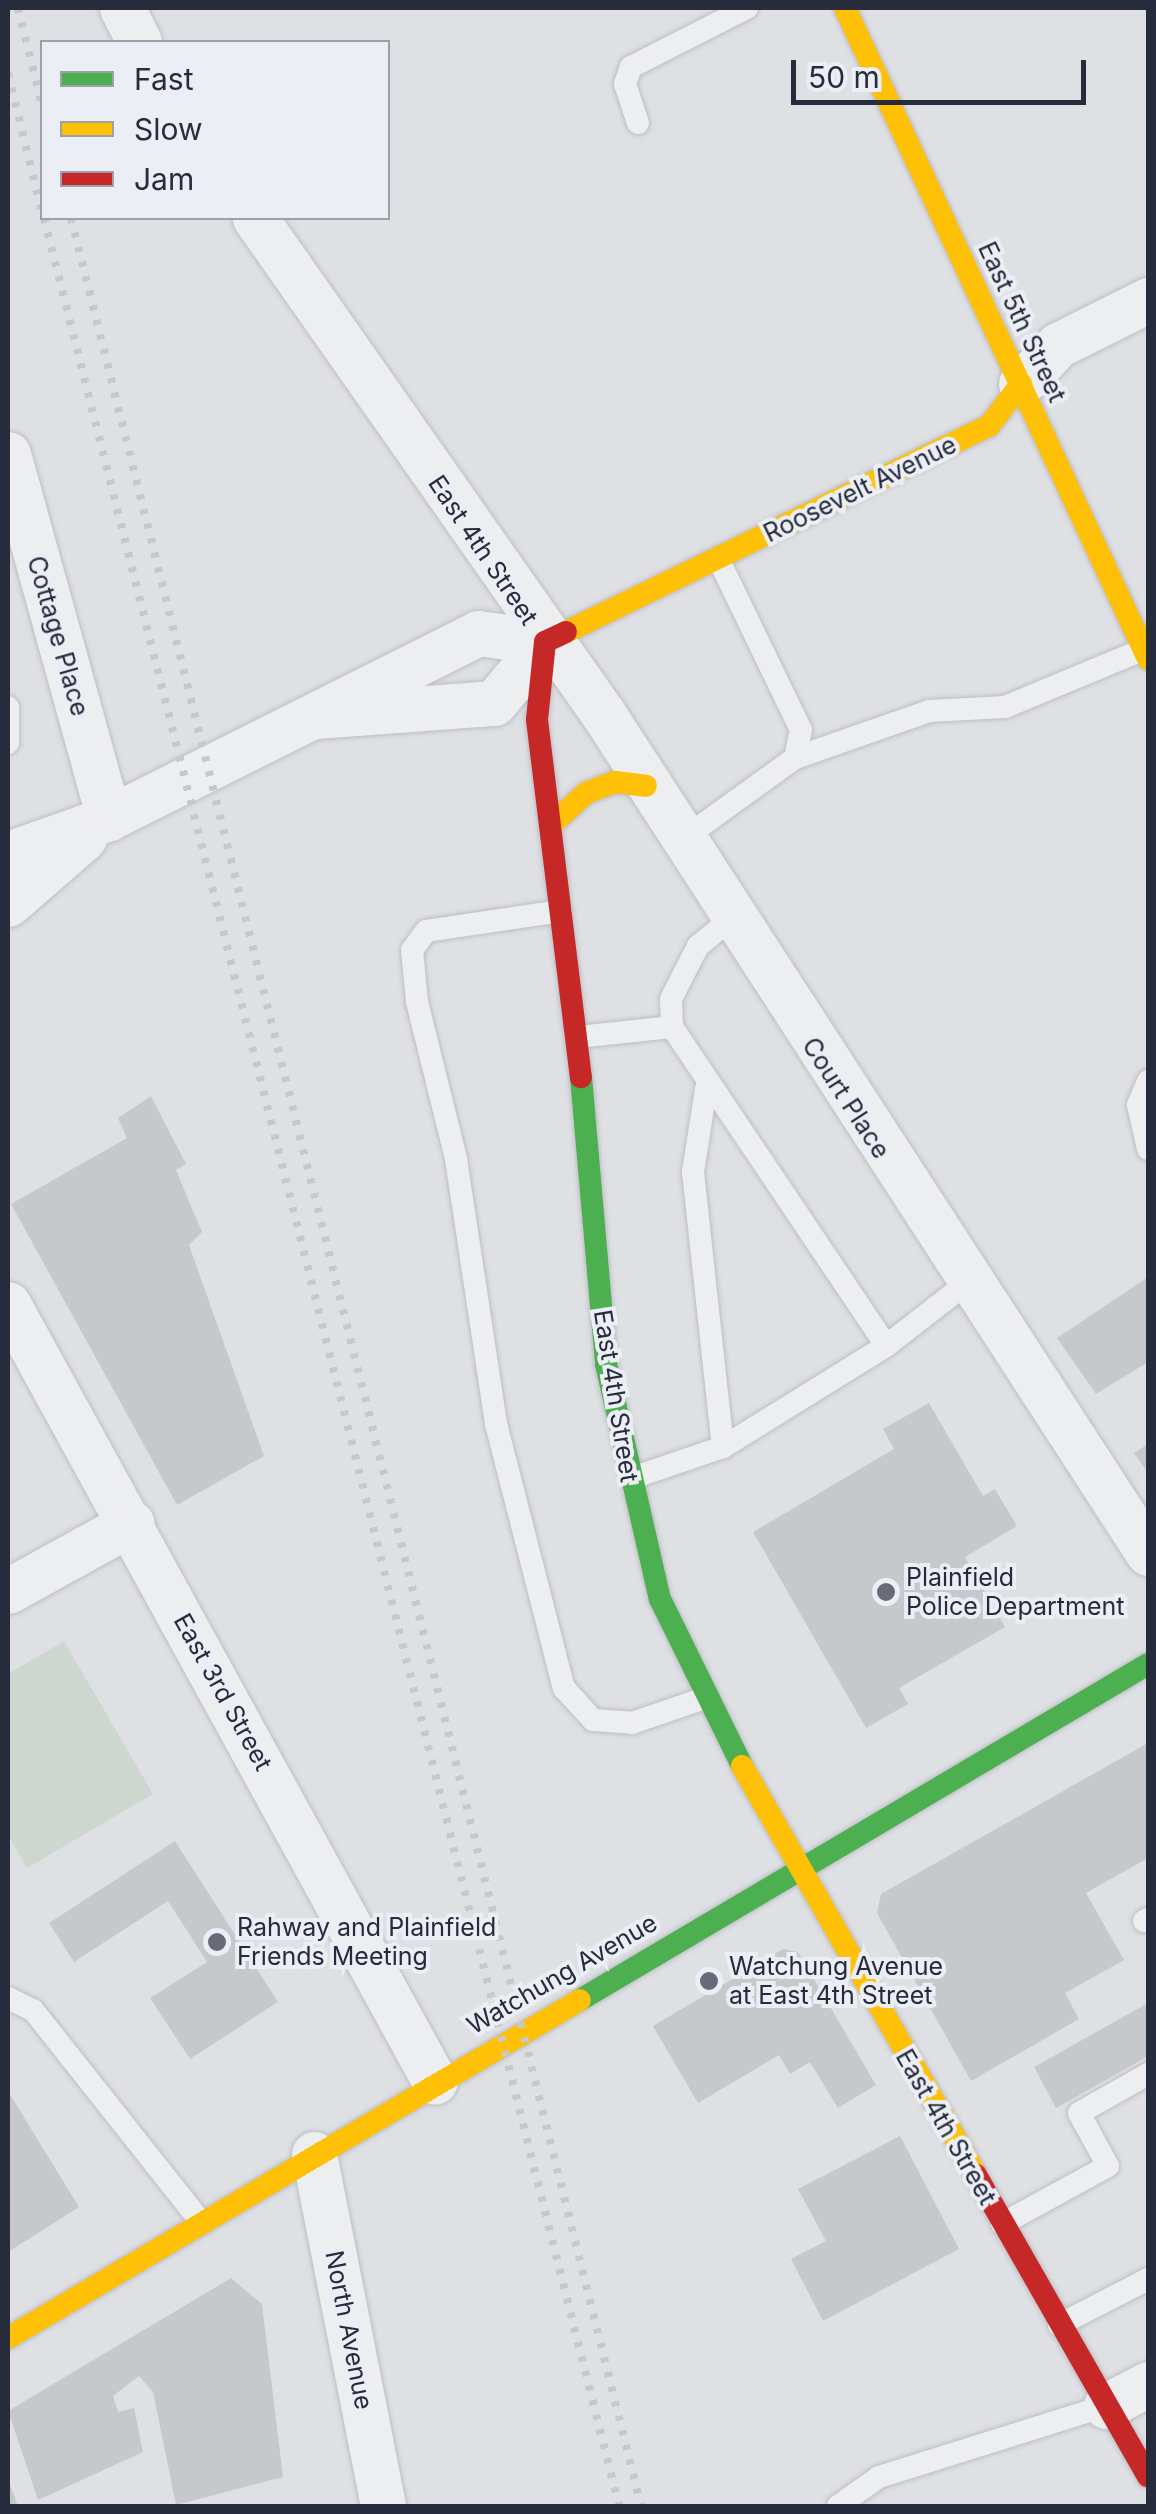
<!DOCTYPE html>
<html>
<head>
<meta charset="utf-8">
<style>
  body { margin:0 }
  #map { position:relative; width:1156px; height:2514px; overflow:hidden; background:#dee0e4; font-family:Inter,sans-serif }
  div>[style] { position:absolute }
  .green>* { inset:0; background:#ced7cf }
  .building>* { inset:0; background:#c6c8cc }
  .roads { filter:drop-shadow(0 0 2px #bdbec2) drop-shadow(0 0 2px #bdbec2) }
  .lane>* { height:22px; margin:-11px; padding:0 11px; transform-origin:11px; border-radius:11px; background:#edeef0 }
  .street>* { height:45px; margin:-22.5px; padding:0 22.5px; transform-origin:22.5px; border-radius:22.5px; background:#edeef0 }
  .fast>* { height:22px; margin:-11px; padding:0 11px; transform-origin:11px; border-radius:11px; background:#4caf50 }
  .slow>* { height:22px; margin:-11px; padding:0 11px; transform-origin:11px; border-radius:11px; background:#ffc107 }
  .jam>* { height:22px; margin:-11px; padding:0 11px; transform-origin:11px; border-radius:11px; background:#c62828 }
  .rail>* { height:8px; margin-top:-4px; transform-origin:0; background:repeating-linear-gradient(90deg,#c7c8cb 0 5px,transparent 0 15px) }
  .dots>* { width:28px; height:28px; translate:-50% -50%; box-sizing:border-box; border:5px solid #ebeef4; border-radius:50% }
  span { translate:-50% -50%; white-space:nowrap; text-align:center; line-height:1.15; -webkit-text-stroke:8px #ebeef4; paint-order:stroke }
  .street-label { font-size:25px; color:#262c3c }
  .poi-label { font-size:25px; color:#262c3c }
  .left { translate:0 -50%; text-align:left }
  .frame { position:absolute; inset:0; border:10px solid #262c3c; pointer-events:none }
  .legend { position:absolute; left:40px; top:40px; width:350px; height:180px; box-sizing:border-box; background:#ebeef4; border:2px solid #9ca0aa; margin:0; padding:12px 18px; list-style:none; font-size:30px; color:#262c3c }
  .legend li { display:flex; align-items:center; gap:20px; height:50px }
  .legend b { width:50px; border:2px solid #9ca0aa }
  .scale { position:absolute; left:791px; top:60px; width:295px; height:45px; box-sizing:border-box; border:5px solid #262c3c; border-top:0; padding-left:12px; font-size:30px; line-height:35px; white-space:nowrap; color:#262c3c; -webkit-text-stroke:8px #ebeef4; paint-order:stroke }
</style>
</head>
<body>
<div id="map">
  <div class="green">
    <div style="clip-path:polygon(64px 1641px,153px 1794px,27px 1868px,8px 1835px,8px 1674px)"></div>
  </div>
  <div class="building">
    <div style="clip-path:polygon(151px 1096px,186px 1164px,176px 1170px,202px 1232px,189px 1245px,264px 1456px,177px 1505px,11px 1204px,127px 1138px,118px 1118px)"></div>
    <div style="clip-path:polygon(1148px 1277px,1148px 1362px,1096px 1394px,1057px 1338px)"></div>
    <div style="clip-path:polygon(929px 1403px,983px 1496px,995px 1489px,1017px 1526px,965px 1557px,1005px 1627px,899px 1688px,908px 1704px,866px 1728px,753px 1532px,894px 1449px,883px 1429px)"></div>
    <div style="clip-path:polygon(1148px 1444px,1148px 1473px,1134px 1453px)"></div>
    <div style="clip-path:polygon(1148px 1743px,1148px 1858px,1086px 1893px,1124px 1960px,1065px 1993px,1079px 2019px,971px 2081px,877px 1913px,881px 1894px)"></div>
    <div style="clip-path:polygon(175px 1841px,278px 2002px,190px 2059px,150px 1998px,207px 1962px,168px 1901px,74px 1962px,49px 1923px)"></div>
    <div style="clip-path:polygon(783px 1949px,798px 1952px,876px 2085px,838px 2108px,810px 2062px,790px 2074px,779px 2055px,698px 2103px,653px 2026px)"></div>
    <div style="clip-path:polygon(1148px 2003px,1148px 2056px,1056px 2108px,1034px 2067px)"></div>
    <div style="clip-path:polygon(8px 2091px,79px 2207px,8px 2252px)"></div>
    <div style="clip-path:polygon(900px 2136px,959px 2249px,823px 2321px,791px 2259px,826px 2241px,798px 2189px)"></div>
    <div style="clip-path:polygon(231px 2278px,262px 2304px,283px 2477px,176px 2505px,153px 2392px,139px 2376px,113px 2396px,118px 2412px,134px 2408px,143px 2452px,38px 2500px,8px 2411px)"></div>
    <div style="clip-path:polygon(8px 2479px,18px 2506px,8px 2506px)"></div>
  </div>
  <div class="roads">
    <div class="lane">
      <div style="left:638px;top:123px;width:41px;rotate:-108.4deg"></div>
      <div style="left:625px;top:84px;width:18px;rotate:-71deg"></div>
      <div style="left:631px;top:67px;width:130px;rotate:-27deg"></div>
      <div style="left:8px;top:707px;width:36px;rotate:90deg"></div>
      <div style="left:795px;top:758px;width:142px;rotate:-19.3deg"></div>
      <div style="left:929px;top:711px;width:76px;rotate:-3deg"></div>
      <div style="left:1005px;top:707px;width:151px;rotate:-22.6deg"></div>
      <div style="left:680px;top:841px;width:142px;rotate:-35.8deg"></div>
      <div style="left:795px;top:758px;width:29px;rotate:-78deg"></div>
      <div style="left:801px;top:730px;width:191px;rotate:-115.8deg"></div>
      <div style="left:561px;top:911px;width:136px;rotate:171.6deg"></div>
      <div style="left:426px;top:931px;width:24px;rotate:126deg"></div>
      <div style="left:412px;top:950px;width:52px;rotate:84.5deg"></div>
      <div style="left:417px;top:1002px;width:162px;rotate:76deg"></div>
      <div style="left:456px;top:1159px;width:268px;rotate:81.4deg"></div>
      <div style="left:496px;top:1424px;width:273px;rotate:75.6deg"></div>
      <div style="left:564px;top:1688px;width:43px;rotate:47.8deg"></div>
      <div style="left:593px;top:1720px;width:39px;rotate:4deg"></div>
      <div style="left:632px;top:1723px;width:74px;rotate:-18.9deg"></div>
      <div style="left:730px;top:920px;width:41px;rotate:140.9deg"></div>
      <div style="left:698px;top:946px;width:59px;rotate:117deg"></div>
      <div style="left:671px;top:999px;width:28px;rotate:88deg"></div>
      <div style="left:672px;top:1027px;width:384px;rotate:56.1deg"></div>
      <div style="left:578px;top:1037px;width:95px;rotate:-6.1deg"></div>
      <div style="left:1148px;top:1081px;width:26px;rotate:113deg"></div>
      <div style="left:1138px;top:1105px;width:45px;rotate:77.2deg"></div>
      <div style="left:706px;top:1089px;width:84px;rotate:98.9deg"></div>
      <div style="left:693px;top:1172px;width:277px;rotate:83.8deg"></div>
      <div style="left:632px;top:1478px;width:96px;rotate:-18.8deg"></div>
      <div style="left:723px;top:1447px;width:192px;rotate:-31.8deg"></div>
      <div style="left:886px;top:1346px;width:103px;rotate:-37.9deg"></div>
      <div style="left:1144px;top:1921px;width:4px;rotate:-27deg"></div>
      <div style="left:8px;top:1998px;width:28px;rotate:26deg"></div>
      <div style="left:33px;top:2010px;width:270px;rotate:51.6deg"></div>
      <div style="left:1002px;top:2224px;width:121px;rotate:-28.7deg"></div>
      <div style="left:1108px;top:2166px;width:60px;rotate:-118.7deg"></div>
      <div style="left:1079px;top:2113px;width:79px;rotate:-29.5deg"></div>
      <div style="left:1059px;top:2325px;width:100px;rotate:-27.3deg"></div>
      <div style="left:838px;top:2506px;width:50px;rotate:-35.3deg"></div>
      <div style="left:879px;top:2477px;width:238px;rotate:-17.4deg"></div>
    </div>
    <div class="street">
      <div style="left:122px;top:8px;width:38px;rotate:63deg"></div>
      <div style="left:255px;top:218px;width:607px;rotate:54.92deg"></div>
      <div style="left:604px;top:715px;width:999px;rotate:57.01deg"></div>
      <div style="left:1021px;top:384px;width:54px;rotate:-46.5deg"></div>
      <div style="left:1058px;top:345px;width:101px;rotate:-26.6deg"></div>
      <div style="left:8px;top:454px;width:378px;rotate:74.5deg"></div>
      <div style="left:316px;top:716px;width:178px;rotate:-4.2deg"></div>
      <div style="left:494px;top:703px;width:80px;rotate:-50.1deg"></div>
      <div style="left:8px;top:854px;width:107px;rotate:-19.6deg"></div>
      <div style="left:109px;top:818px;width:413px;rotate:-26.6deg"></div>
      <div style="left:478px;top:633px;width:68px;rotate:7.7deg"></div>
      <div style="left:8px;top:904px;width:101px;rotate:-41deg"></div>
      <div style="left:8px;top:1304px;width:887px;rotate:61.24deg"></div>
      <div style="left:8px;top:1591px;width:141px;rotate:-28.9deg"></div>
      <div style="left:314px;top:2154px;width:359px;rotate:78.9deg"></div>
      <div style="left:1106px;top:2406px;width:47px;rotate:-27.6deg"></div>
    </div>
    <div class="fast">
      <div style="left:581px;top:1077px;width:288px;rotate:85deg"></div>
      <div style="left:606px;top:1364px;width:241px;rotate:77.1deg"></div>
      <div style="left:660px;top:1599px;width:186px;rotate:63.8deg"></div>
      <div style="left:580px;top:2000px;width:660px;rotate:-30.61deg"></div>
    </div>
    <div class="slow">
      <div style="left:845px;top:8px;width:718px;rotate:65.04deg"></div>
      <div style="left:566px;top:632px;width:470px;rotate:-26deg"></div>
      <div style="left:989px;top:426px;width:53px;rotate:-52.7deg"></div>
      <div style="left:550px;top:826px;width:49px;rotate:-42.5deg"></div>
      <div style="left:586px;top:793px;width:31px;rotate:-21deg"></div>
      <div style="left:615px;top:782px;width:31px;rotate:7deg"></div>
      <div style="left:742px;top:1766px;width:471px;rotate:60.2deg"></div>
      <div style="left:8px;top:2338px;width:664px;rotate:-30.58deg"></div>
    </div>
    <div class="jam">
      <div style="left:566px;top:632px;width:23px;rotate:155deg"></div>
      <div style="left:545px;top:642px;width:78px;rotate:95.9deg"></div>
      <div style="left:537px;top:720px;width:360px;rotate:83deg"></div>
      <div style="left:976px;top:2175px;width:347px;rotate:60.3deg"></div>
    </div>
  </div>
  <div class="rail">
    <div style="left:18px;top:8px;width:100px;rotate:76.1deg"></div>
    <div style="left:8px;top:73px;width:143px;rotate:76.3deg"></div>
    <div style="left:44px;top:218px;width:2359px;rotate:75.89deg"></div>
    <div style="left:71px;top:218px;width:2358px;rotate:76.01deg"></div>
  </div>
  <div class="dots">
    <div style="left:886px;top:1592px;background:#666b77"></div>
    <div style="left:217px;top:1942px;background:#666b77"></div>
    <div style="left:709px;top:1981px;background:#666b77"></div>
  </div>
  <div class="street-label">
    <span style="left:1022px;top:322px;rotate:65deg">East 5th Street</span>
    <span style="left:860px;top:489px;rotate:-26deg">Roosevelt Avenue</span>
    <span style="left:483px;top:550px;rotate:56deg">East 4th Street</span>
    <span style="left:58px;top:636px;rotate:74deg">Cottage Place</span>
    <span style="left:846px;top:1098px;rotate:57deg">Court Place</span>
    <span style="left:616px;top:1396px;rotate:81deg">East 4th Street</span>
    <span style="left:223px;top:1692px;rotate:61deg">East 3rd Street</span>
    <span style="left:562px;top:1974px;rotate:-30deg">Watchung Avenue</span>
    <span style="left:946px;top:2127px;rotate:60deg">East 4th Street</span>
    <span style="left:349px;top:2330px;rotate:79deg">North Avenue</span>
  </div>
  <div class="poi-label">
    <span class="left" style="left:906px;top:1592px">Plainfield<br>Police Department</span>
    <span class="left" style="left:237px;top:1942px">Rahway and Plainfield<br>Friends Meeting</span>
    <span class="left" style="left:729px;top:1981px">Watchung Avenue<br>at East 4th Street</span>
  </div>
  <div class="frame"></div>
  <ul class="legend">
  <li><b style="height:12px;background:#4caf50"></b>Fast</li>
  <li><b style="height:12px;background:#ffc107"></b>Slow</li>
  <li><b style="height:12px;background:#c62828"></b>Jam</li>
  </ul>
  <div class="scale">50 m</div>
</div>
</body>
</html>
